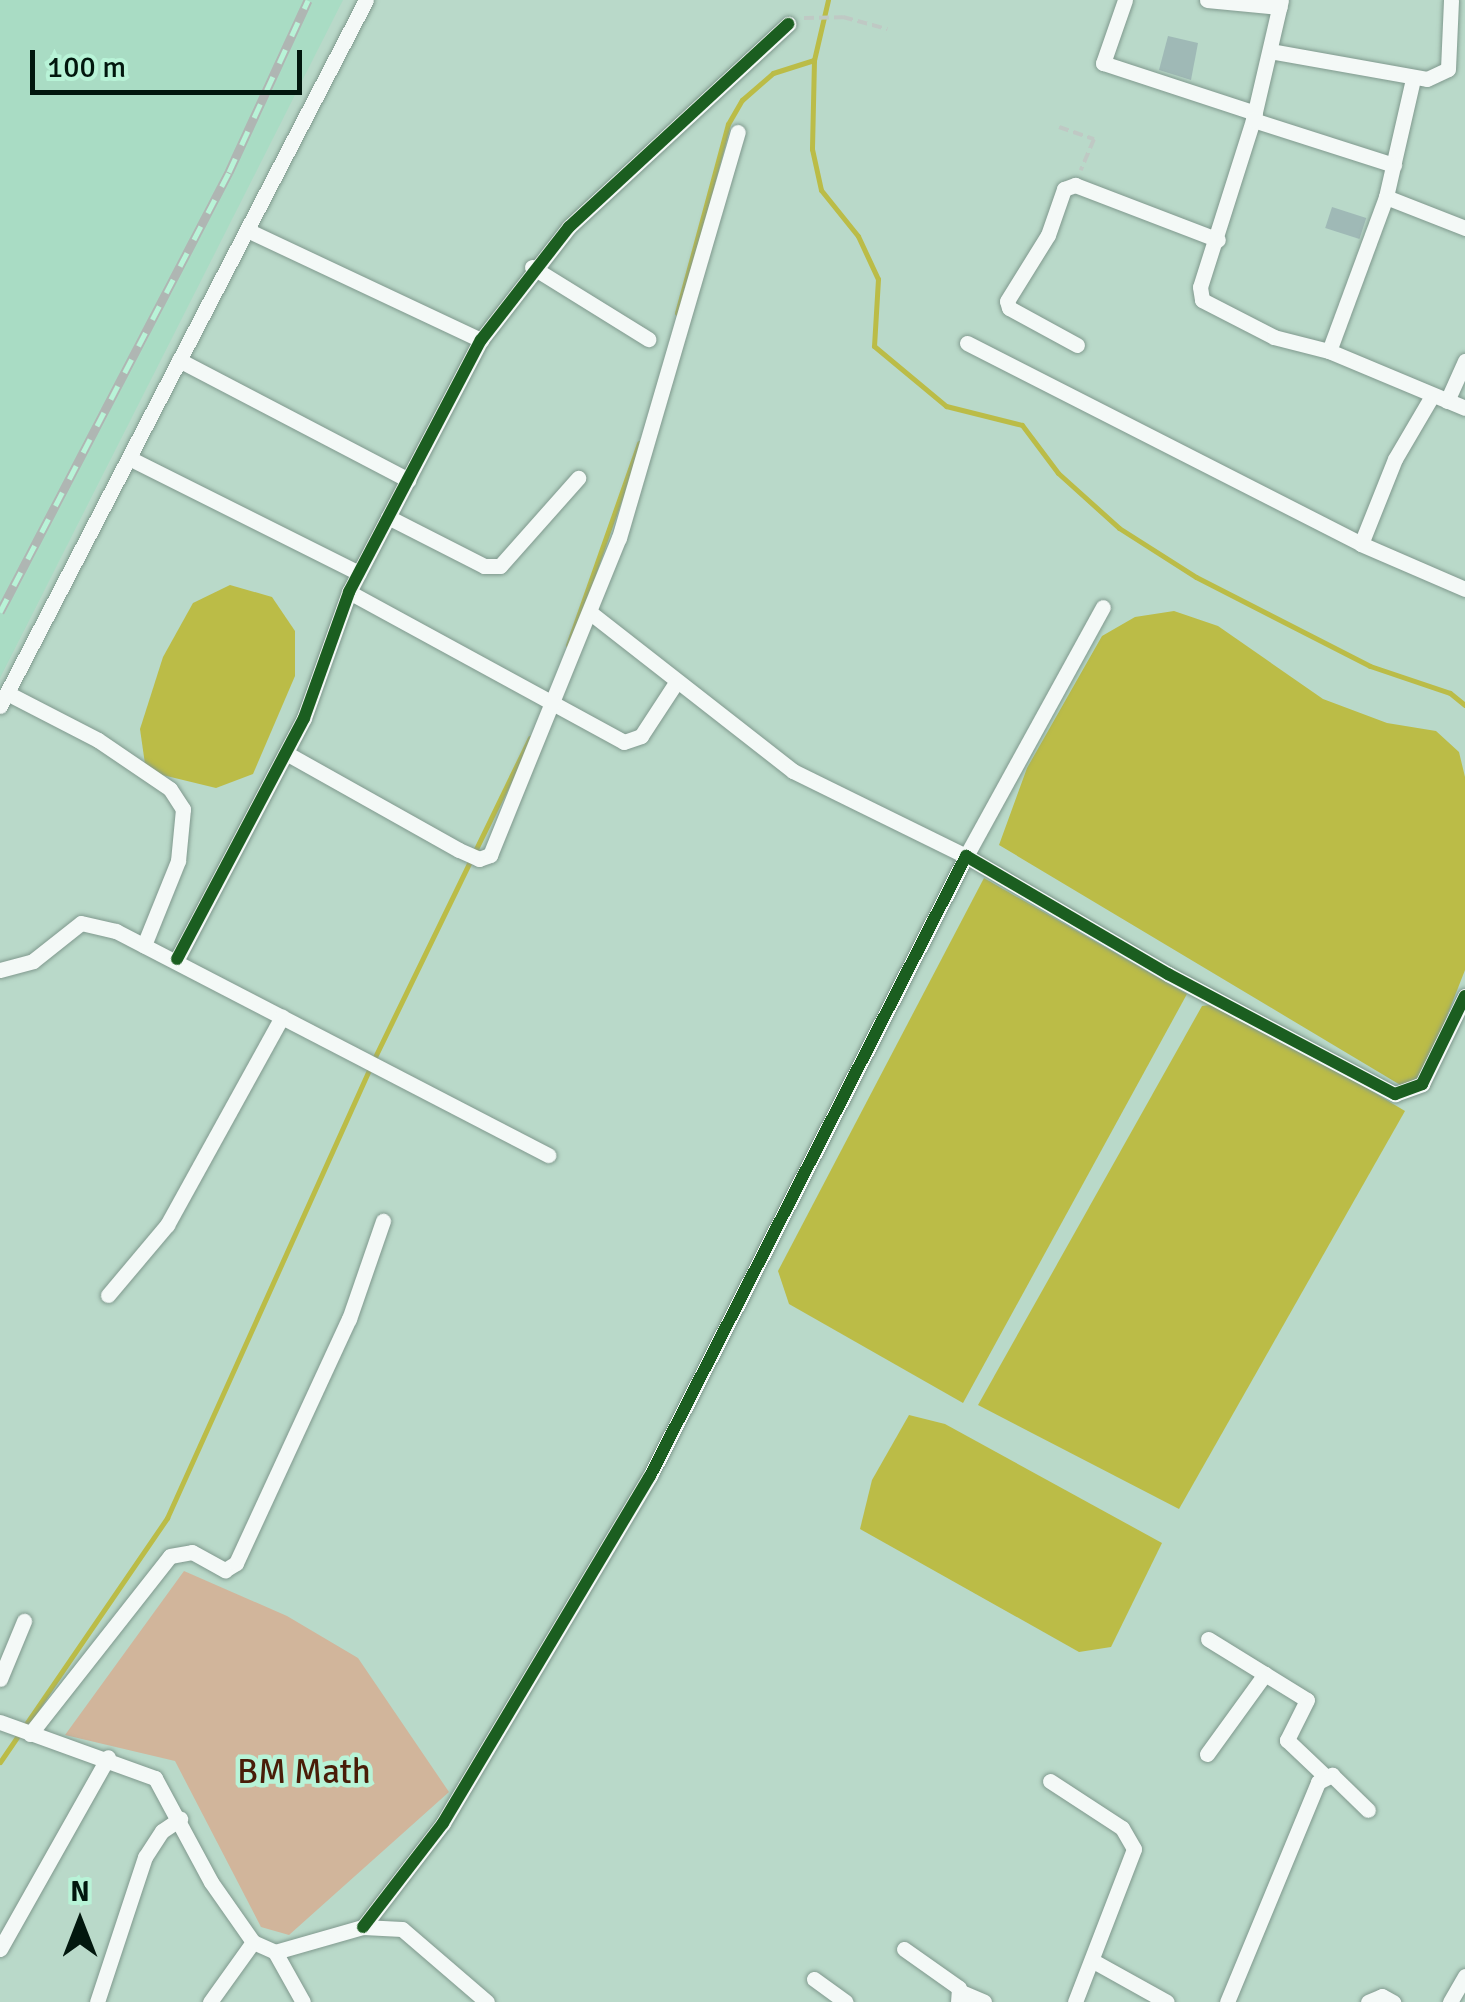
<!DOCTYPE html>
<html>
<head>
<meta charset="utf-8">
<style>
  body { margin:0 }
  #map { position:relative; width:1465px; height:2002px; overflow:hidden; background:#b9d9c9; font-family:Signika,sans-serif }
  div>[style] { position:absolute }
  .built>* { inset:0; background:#a9dcc4 }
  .green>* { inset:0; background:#d1b59b }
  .water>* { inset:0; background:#bbbc47 }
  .stream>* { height:5px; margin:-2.5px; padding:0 2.5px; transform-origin:2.5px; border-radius:2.5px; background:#bbbc47 }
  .building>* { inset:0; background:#9fb9b6; transform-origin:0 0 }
  .path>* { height:4px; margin-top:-2px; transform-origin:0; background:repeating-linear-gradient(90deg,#bfc9c4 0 10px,transparent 0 15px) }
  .roads { filter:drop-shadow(0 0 2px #80998e) drop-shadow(0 0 2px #80998e) }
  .street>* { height:15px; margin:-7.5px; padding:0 7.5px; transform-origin:7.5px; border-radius:7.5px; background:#f4f9f7 }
  .rail>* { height:9px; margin-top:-4.5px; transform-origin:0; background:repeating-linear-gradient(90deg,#b8f3d7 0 15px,#afb6b3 0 30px); box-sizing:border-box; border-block:2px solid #afb6b3 }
  .cycleway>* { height:12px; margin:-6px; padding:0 6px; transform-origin:6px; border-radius:6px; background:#1b5e20 }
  span { translate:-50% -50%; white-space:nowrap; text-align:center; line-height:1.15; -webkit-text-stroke:9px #b8f3d7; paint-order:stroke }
  .park-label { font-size:35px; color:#491d08 }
  .north { position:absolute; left:30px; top:1872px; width:100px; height:100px; -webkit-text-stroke:8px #b8f3d7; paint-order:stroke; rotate:0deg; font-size:28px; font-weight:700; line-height:40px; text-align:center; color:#02170e }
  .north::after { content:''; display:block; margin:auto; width:35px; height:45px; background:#02170e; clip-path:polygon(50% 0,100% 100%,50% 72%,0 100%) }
  .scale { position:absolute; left:30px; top:50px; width:272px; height:45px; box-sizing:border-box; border:5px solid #02170e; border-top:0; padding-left:12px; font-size:30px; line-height:35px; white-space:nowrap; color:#02170e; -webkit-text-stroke:8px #b8f3d7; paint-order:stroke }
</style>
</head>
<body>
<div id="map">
  <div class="built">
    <div style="clip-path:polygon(0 0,343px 0,0 678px)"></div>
  </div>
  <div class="green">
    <div style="clip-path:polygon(184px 1571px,287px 1616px,358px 1658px,449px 1792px,289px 1935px,261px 1927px,175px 1761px,65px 1735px)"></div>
  </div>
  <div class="water">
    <div style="clip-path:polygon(230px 585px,272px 597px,295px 631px,295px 676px,253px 774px,216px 788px,146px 771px,140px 729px,163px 657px,193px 603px)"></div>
    <div style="clip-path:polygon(1174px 611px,1218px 626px,1323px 699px,1387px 723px,1436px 731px,1459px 752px,1465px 777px,1465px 970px,1424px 1075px,1402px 1086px,999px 845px,1027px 768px,1102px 636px,1135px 617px)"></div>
    <div style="clip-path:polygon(984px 878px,1187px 994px,963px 1403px,789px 1304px,778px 1271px)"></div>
    <div style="clip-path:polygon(1224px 1003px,1405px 1111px,1179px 1509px,978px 1405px,1202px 1006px)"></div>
    <div style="clip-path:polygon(909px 1415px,945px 1424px,1162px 1543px,1111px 1647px,1079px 1652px,860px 1529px,872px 1480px)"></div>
  </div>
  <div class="stream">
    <div style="left:828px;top:0;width:62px;rotate:103.1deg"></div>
    <div style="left:814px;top:60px;width:89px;rotate:91.3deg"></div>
    <div style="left:812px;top:149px;width:42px;rotate:77.6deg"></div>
    <div style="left:821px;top:190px;width:59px;rotate:51.2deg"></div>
    <div style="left:858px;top:236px;width:47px;rotate:65.1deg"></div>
    <div style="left:878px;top:279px;width:67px;rotate:93.4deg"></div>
    <div style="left:874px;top:346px;width:94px;rotate:39.8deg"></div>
    <div style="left:946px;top:406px;width:78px;rotate:14deg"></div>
    <div style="left:1022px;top:425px;width:60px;rotate:53.1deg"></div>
    <div style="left:1058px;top:473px;width:82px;rotate:42deg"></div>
    <div style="left:1119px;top:528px;width:91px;rotate:32.5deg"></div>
    <div style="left:1196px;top:577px;width:195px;rotate:27.1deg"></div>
    <div style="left:1370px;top:666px;width:84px;rotate:18.6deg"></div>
    <div style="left:1450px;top:693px;width:19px;rotate:39deg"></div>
    <div style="left:677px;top:313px;width:196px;rotate:-74.9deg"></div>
    <div style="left:728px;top:124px;width:28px;rotate:-60deg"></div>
    <div style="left:742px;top:100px;width:41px;rotate:-41.1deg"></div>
    <div style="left:773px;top:73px;width:43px;rotate:-17.6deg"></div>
    <div style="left:568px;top:645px;width:214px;rotate:-70.6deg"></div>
    <div style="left:0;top:1762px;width:296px;rotate:-55.6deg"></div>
    <div style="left:167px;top:1518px;width:504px;rotate:-65.73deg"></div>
    <div style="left:374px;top:1059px;width:357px;rotate:-64.1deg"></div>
  </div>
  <div class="building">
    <div style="clip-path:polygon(1168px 36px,1198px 43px,1191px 80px,1159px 70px)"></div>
    <div style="left:1332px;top:207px;width:36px;height:22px;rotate:18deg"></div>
  </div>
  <div class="path">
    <div style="left:804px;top:18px;width:39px;rotate:-1deg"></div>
    <div style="left:843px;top:17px;width:46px;rotate:15.3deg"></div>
    <div style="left:1059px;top:127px;width:37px;rotate:19deg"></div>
    <div style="left:1094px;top:139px;width:34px;rotate:113deg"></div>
  </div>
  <div class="roads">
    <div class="street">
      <div style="left:1125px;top:0;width:67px;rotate:109.2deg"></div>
      <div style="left:1103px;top:63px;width:160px;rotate:18.2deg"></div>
      <div style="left:1207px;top:0;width:73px;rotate:5.5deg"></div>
      <div style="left:1281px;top:0;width:123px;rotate:103.1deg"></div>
      <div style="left:1253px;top:120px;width:175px;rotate:107.6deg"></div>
      <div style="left:1200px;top:287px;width:13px;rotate:81deg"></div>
      <div style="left:1202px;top:300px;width:81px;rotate:27.2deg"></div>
      <div style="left:1274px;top:337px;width:57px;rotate:14.3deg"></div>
      <div style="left:1270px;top:51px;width:159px;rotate:10.1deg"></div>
      <div style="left:1427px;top:79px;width:23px;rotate:-25deg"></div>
      <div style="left:1448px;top:69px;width:69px;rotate:-87.5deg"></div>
      <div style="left:1413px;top:79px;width:121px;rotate:102.9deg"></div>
      <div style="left:1386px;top:197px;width:85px;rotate:21.4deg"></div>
      <div style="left:1253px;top:120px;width:148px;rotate:17.7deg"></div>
      <div style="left:1386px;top:197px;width:164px;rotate:110.3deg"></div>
      <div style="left:1329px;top:351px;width:147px;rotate:22.7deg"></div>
      <div style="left:247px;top:230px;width:259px;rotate:25.2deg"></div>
      <div style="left:532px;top:267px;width:137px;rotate:31.8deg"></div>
      <div style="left:967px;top:343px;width:442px;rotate:27deg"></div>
      <div style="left:1361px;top:544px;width:113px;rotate:23.4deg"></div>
      <div style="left:1077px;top:345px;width:77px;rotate:-151.4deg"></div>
      <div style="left:1009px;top:308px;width:7px;rotate:-106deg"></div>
      <div style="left:1007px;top:301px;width:78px;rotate:-58.2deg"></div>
      <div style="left:1048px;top:235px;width:49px;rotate:-70.8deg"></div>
      <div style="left:1064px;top:189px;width:12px;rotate:-20deg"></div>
      <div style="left:1075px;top:185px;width:153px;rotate:21deg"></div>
      <div style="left:179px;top:360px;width:259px;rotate:27.6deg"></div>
      <div style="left:1447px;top:401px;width:44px;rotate:-65.8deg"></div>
      <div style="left:129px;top:458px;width:257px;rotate:26.6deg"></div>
      <div style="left:388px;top:517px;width:108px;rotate:27deg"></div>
      <div style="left:484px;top:566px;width:16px"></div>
      <div style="left:500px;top:566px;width:118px;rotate:-48.4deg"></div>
      <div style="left:1361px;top:544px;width:92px;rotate:-68.2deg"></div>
      <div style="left:1395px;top:459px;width:73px;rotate:-59.6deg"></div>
      <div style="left:349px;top:592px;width:313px;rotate:28.6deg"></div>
      <div style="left:624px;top:742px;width:18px;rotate:-19deg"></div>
      <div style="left:641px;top:736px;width:62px;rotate:-56.8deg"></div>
      <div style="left:592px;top:614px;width:255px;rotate:38deg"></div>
      <div style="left:793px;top:771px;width:193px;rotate:26.2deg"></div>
      <div style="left:966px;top:856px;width:284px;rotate:-61.2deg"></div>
      <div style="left:7px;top:693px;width:102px;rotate:27.3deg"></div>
      <div style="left:98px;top:740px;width:87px;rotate:34.2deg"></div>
      <div style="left:170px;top:789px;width:24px;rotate:57deg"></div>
      <div style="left:183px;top:809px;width:52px;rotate:95.5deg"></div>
      <div style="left:178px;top:861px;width:91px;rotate:112deg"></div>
      <div style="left:0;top:706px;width:795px;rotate:-62.6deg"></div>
      <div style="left:286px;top:753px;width:198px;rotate:29.3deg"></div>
      <div style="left:459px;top:850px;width:22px;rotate:24deg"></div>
      <div style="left:479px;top:859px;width:12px;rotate:-20deg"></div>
      <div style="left:490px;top:855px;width:342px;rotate:-67.9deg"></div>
      <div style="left:619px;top:538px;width:423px;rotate:-73.7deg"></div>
      <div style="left:177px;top:959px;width:272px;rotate:-62.2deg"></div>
      <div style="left:304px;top:718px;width:134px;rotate:-70.3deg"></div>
      <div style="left:349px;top:592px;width:284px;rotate:-62.4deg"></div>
      <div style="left:481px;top:340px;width:143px;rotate:-52.1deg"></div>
      <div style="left:569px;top:227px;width:299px;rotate:-42.8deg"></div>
      <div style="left:0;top:970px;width:34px;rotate:-15deg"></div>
      <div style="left:33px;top:961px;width:61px;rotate:-38.4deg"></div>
      <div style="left:81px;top:923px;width:36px;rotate:13deg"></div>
      <div style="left:116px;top:931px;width:487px;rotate:27.4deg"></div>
      <div style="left:108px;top:1295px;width:92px;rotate:-49.9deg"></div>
      <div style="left:167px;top:1225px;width:238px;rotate:-61.1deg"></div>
      <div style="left:1208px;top:1639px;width:116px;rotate:31.6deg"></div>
      <div style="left:1307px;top:1700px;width:45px;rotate:116.6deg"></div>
      <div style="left:1287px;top:1740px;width:52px;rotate:43.5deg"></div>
      <div style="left:0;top:1679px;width:63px;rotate:-67.5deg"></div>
      <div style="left:0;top:1722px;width:165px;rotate:19.9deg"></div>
      <div style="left:155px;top:1778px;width:118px;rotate:61.7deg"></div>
      <div style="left:211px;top:1882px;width:73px;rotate:55deg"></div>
      <div style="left:253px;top:1942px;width:24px;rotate:24deg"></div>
      <div style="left:275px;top:1952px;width:91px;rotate:-15.9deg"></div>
      <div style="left:363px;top:1927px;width:39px;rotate:3deg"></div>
      <div style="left:402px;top:1929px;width:112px;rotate:40.7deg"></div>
      <div style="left:30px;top:1734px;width:226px;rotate:-51.8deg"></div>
      <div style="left:170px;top:1556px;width:22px;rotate:-10deg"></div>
      <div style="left:192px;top:1552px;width:38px;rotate:29deg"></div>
      <div style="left:225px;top:1570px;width:13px;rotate:-32deg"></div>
      <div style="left:236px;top:1563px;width:269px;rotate:-65.2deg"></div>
      <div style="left:349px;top:1319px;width:104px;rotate:-70.9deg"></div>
      <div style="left:1207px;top:1754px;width:99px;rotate:-54.1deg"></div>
      <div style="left:1050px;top:1781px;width:86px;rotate:33.1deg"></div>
      <div style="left:1122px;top:1828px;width:24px;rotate:60deg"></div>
      <div style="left:1134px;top:1849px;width:164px;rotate:111.1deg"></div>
      <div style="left:363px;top:1927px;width:131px;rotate:-52.4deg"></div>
      <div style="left:443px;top:1823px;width:404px;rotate:-59.2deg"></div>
      <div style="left:650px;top:1476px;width:696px;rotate:-62.99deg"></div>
      <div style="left:966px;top:856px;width:234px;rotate:30.3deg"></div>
      <div style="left:1168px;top:974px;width:257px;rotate:27.9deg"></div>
      <div style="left:1395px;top:1094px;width:29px;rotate:-20deg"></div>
      <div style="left:1422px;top:1084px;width:98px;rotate:-64deg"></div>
      <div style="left:0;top:1949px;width:220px;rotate:-60.6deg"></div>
      <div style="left:904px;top:1949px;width:67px;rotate:35.3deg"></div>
      <div style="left:959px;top:1988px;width:14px;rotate:94deg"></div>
      <div style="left:275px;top:1952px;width:57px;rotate:60.8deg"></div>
      <div style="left:1095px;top:1962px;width:82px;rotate:29.1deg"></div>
      <div style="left:814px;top:1979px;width:39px;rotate:36deg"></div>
      <div style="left:961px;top:1992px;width:25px;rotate:23deg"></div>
      <div style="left:97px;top:2002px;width:153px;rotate:-71.7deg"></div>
      <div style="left:145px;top:1857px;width:31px;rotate:-57deg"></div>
      <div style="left:162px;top:1831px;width:22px;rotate:-34deg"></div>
      <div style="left:210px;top:2002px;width:74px;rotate:-54.4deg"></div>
      <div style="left:1227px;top:2002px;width:238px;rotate:-67.5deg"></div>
      <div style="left:1318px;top:1782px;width:16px;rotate:-27deg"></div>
      <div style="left:1332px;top:1775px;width:50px;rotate:44.2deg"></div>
      <div style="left:1368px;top:2002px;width:15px;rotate:-23deg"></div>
      <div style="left:1382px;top:1996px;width:13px;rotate:29deg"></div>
      <div style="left:1450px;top:2002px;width:30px;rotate:-60deg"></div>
    </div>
  </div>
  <div class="rail">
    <div style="left:0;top:612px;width:496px;rotate:-62.5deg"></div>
    <div style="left:229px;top:172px;width:189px;rotate:-65.3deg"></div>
  </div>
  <div class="cycleway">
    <div style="left:177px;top:959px;width:272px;rotate:-62.2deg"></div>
    <div style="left:304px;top:718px;width:134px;rotate:-70.3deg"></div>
    <div style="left:349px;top:592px;width:284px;rotate:-62.4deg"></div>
    <div style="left:481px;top:340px;width:143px;rotate:-52.1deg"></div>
    <div style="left:569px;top:227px;width:299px;rotate:-42.8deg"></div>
    <div style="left:363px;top:1927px;width:131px;rotate:-52.4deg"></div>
    <div style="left:443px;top:1823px;width:404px;rotate:-59.2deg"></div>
    <div style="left:650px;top:1476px;width:696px;rotate:-62.99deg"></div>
    <div style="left:966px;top:856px;width:234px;rotate:30.3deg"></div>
    <div style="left:1168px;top:974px;width:257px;rotate:27.9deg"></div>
    <div style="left:1395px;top:1094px;width:29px;rotate:-20deg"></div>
    <div style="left:1422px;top:1084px;width:98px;rotate:-64deg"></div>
  </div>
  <div class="park-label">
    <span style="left:304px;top:1772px">BM Math</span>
  </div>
  <div class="north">N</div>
  <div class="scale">100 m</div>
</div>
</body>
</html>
